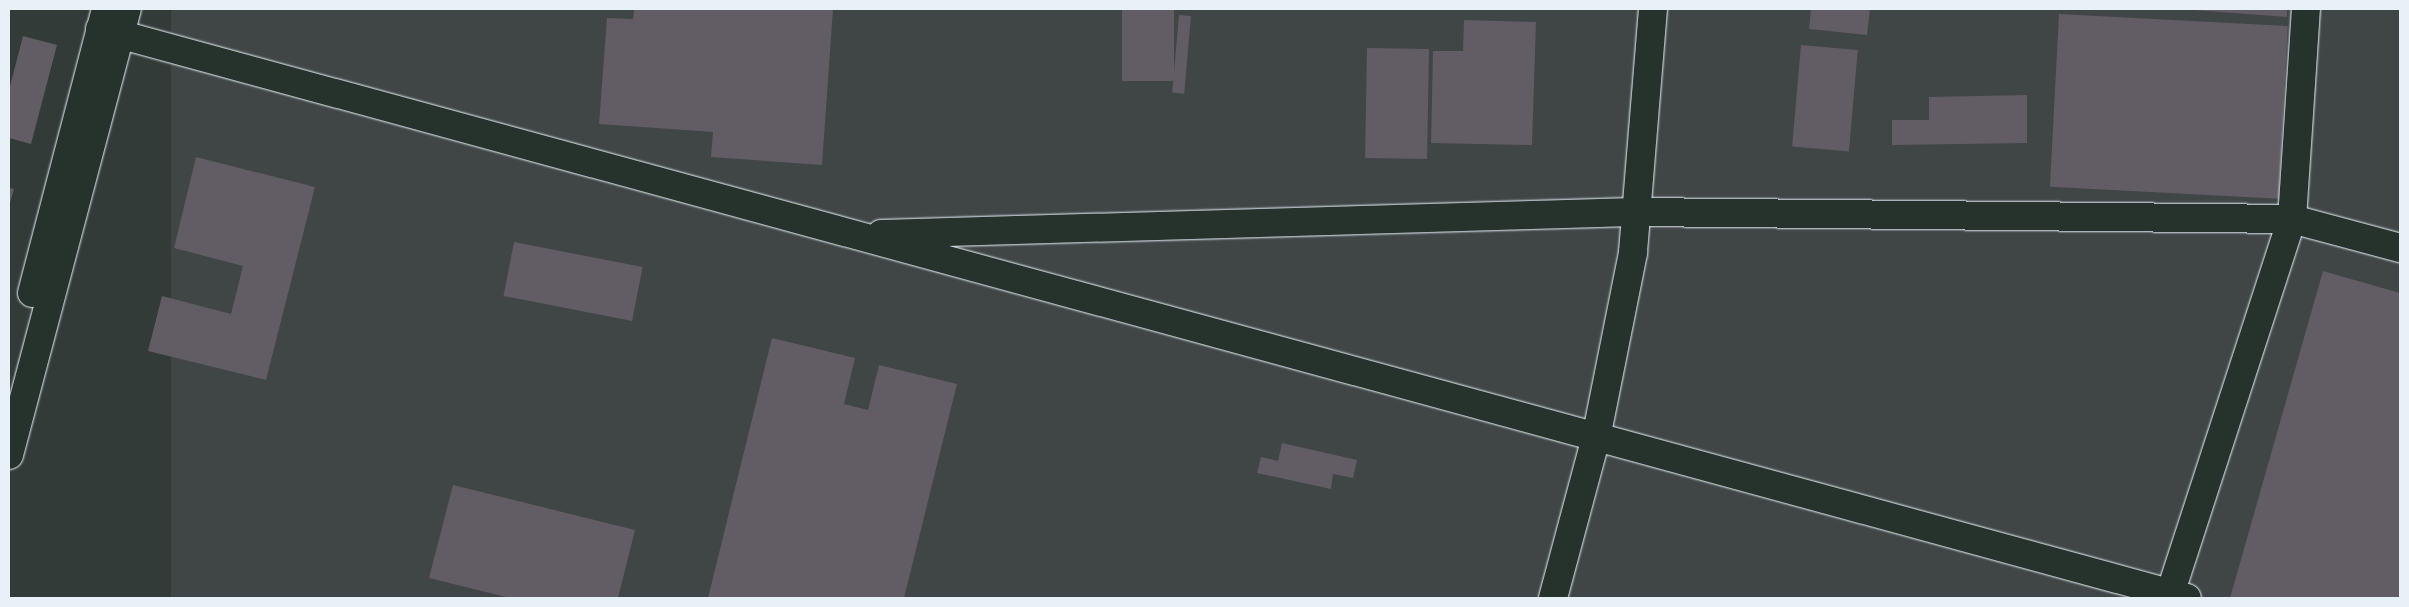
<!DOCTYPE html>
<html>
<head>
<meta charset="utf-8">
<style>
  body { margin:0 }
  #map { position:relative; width:2409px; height:607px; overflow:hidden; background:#323b38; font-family:Caveat,sans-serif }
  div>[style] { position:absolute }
  .built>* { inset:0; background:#404546; transform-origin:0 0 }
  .building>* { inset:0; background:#625c65; transform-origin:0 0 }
  .roads { filter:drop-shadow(0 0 1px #e8f1f8) drop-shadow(0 0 1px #e8f1f8) }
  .minor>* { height:28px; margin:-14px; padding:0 14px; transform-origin:14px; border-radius:14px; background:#26332d }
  span { translate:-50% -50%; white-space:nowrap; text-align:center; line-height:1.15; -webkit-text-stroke:4px #26332d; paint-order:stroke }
  .frame { position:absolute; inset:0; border:10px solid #e8f1f8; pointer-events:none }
</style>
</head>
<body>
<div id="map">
  <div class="built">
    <div style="left:171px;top:9px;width:2229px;height:609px"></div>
  </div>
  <div class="building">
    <div style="clip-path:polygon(634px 9px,833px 9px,822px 165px,711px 157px,713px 132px,599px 124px,607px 18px,633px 19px)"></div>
    <div style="left:1122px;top:9px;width:52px;height:72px"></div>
    <div style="clip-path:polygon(1811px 9px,1870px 9px,1867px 35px,1809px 29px)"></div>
    <div style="clip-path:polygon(2181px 9px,2287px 9px,2287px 17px)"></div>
    <div style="left:2059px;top:14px;width:229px;height:173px;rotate:3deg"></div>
    <div style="left:1179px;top:15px;width:12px;height:78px;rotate:5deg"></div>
    <div style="clip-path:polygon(1464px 20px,1536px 22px,1532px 145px,1431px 143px,1433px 51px,1463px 51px)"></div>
    <div style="clip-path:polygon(23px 36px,57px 45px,31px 144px,9px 138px,9px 90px)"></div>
    <div style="left:1801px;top:45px;width:57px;height:102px;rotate:5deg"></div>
    <div style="left:1367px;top:48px;width:62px;height:110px;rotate:1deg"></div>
    <div style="clip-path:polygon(2027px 95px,2027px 143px,1892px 145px,1892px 120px,1929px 120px,1929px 97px)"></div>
    <div style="clip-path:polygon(196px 157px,315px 187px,266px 380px,148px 351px,162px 296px,231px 314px,243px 266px,174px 248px)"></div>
    <div style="clip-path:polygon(9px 188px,14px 189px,9px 206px)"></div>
    <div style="left:514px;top:242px;width:131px;height:55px;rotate:11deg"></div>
    <div style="clip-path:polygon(2323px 271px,2400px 293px,2400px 598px,2230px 598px)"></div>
    <div style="clip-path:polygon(772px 338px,855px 358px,844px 404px,868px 410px,879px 365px,957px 384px,904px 598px,708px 598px)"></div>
    <div style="clip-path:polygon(1282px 443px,1357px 460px,1353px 478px,1333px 474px,1331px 489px,1257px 473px,1261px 457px,1278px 461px)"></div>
    <div style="clip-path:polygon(453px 485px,635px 530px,618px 598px,510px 598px,429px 578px)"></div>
  </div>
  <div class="roads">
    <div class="minor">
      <div style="left:100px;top:29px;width:2163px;rotate:15.25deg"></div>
      <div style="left:881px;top:234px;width:755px;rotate:-1.67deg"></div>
      <div style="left:1636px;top:212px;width:656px;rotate:0.61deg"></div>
      <div style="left:2292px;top:219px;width:210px;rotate:-86.2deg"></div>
      <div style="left:32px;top:293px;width:293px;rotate:-75.4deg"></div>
      <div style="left:9px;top:455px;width:461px;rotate:-75.2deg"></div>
      <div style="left:2170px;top:594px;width:394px;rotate:-72deg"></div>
      <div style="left:2292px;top:219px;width:112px;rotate:15deg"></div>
      <div style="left:1553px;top:598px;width:166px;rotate:-75deg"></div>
      <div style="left:1596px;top:438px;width:190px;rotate:-78.7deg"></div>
      <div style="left:1633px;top:252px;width:244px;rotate:-85.3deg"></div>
    </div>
  </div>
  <div class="frame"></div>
</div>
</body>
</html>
